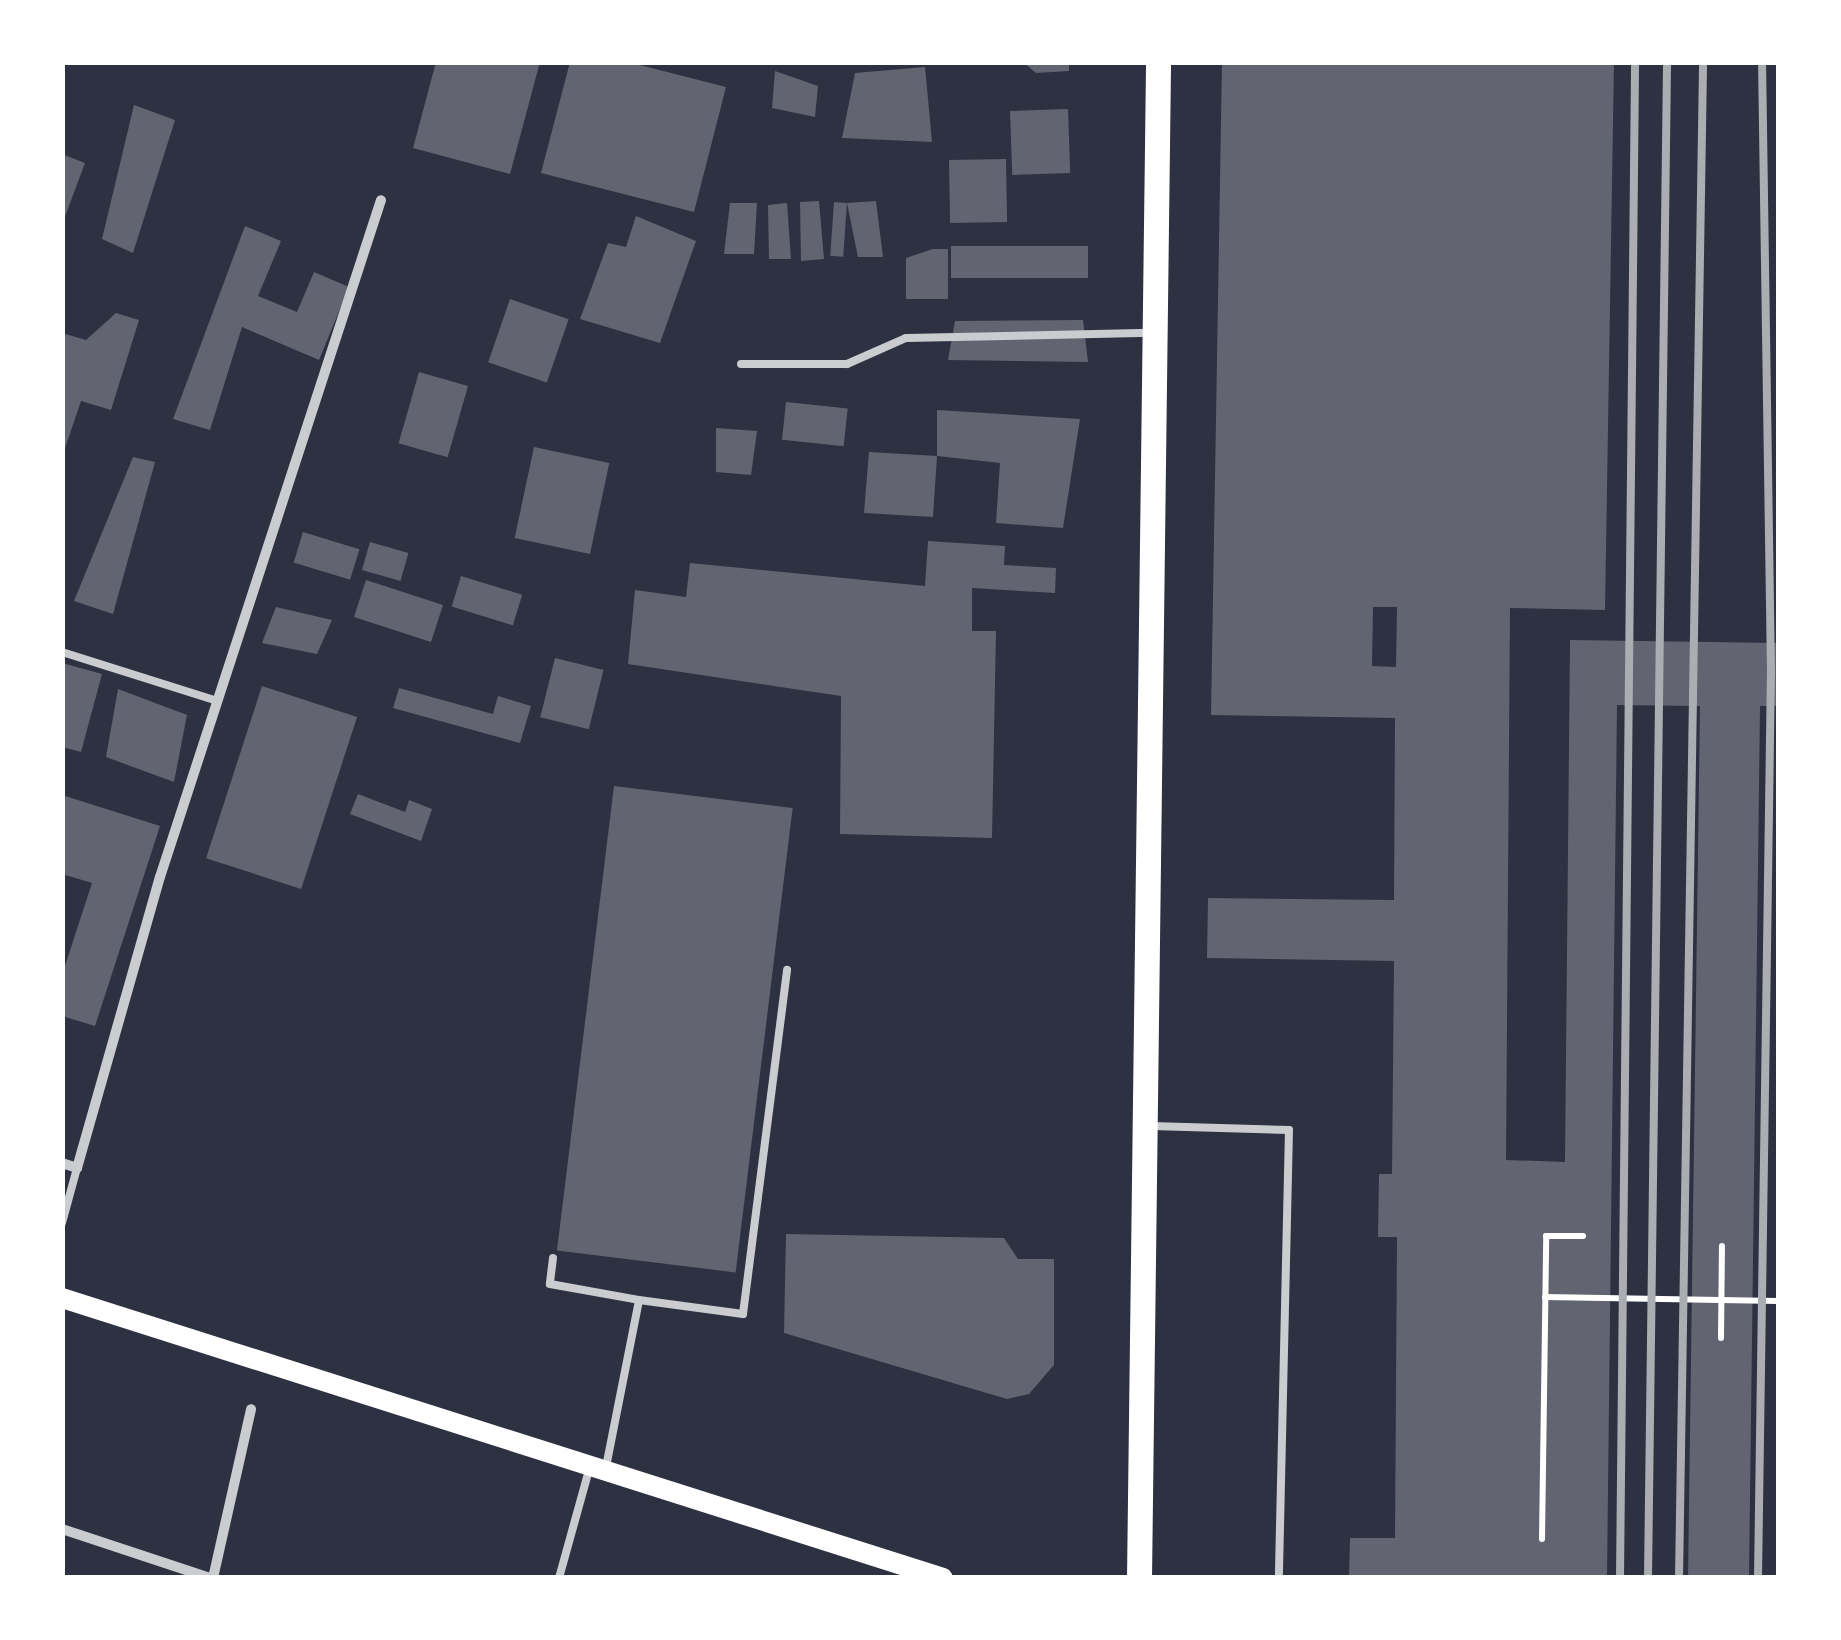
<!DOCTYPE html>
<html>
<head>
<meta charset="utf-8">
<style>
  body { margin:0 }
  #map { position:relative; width:1841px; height:1640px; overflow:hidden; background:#2d3142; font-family:Helvetica,sans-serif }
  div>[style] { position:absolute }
  .building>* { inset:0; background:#626471; transform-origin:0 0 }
  .path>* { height:6px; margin:-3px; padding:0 3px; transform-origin:3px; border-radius:3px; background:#fff }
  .service>* { height:8px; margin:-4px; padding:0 4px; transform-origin:4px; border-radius:4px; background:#caccd0 }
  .minor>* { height:10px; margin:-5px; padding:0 5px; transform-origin:5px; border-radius:5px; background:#caccd0 }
  .secondary>* { height:20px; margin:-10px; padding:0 10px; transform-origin:10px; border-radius:10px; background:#fff }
  .primary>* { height:25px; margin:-12.5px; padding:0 12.5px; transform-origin:12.5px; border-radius:12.5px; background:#fff }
  .rail>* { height:8px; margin:-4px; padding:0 4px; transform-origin:4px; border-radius:4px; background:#abadb3 }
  span { translate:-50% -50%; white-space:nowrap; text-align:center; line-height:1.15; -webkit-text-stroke:8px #fff; paint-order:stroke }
  .frame { position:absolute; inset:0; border:65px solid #fff; pointer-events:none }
</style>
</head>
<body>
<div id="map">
  <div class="building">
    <div style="clip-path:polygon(436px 62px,540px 62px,510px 174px,413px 148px)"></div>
    <div style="clip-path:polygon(570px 62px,628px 62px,726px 87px,694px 212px,541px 173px)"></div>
    <div style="clip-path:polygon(1023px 62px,1069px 62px,1069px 71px,1036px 73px)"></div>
    <div style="clip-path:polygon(evenodd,1222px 62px,1614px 62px,1605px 610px,1510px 608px,1506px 1160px,1565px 1162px,1570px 640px,1778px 643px,1778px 706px,1760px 706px,1749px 1578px,1688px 1578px,1700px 706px,1617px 705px,1607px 1578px,1349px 1578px,1350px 1538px,1395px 1538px,1397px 1237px,1378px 1237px,1379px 1174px,1392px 1174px,1394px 961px,1207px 958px,1208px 898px,1394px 900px,1395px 718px,1211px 715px,1222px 62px,1373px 607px,1397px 607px,1396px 667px,1372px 666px,1373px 607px)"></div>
    <div style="clip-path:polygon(925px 67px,932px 142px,842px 138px,855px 73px)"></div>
    <div style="clip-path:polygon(775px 71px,818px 86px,815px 117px,772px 108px)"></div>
    <div style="clip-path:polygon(134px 105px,175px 120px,133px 253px,102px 239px)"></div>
    <div style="left:1068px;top:109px;width:64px;height:58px;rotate:88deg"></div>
    <div style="clip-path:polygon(62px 154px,85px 163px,63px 222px,62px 222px)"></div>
    <div style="left:1006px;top:159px;width:63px;height:57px;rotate:89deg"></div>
    <div style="clip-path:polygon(819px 201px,824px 259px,801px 261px,800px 202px)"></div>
    <div style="clip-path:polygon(876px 201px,883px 257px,858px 257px,847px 203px)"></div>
    <div style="left:834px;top:202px;width:13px;height:54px;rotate:4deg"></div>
    <div style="clip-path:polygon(730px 203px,757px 203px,754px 254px,724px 254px)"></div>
    <div style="clip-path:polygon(787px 203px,791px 259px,769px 259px,768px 205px)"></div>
    <div style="clip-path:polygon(636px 216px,696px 241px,660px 343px,580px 319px,608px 243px,626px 247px)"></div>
    <div style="clip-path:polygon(245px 226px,281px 241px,258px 296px,297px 312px,314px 272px,349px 287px,319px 360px,242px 327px,210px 430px,173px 419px)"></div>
    <div style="left:1088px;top:246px;width:32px;height:137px;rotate:90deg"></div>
    <div style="clip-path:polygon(933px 249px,948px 249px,948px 299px,906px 299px,906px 258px)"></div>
    <div style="left:510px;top:299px;width:62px;height:67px;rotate:19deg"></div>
    <div style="clip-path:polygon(116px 313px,139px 320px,111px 410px,81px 401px,62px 457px,62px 333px,86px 340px)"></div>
    <div style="clip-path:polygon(1083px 320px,1088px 362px,948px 360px,955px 321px)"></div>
    <div style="left:419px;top:372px;width:51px;height:74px;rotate:16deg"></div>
    <div style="left:786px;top:402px;width:62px;height:38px;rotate:6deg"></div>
    <div style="clip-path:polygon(937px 410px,1080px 419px,1063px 528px,996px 523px,1000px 463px,937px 456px,933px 517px,864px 513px,869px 452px,937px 456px)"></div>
    <div style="clip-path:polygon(716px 428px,757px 431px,751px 475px,716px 472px)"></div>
    <div style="left:534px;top:447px;width:77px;height:93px;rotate:12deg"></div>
    <div style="clip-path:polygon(133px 457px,155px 462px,113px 614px,74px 601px)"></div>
    <div style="left:303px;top:532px;width:59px;height:32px;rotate:17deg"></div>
    <div style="clip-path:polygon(928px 541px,1005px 546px,1004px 565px,1056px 568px,1055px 593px,972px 588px,972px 631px,996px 631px,992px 838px,840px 834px,841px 696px,628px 664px,635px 590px,686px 597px,690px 563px,925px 586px)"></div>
    <div style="left:370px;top:542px;width:40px;height:29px;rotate:16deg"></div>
    <div style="left:461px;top:576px;width:64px;height:32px;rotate:17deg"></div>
    <div style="left:366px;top:580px;width:81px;height:39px;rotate:18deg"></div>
    <div style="clip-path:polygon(276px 607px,332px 620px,317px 654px,262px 643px)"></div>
    <div style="left:555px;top:658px;width:50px;height:61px;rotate:14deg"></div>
    <div style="clip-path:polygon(62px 663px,102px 674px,81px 752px,62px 747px)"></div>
    <div style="left:262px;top:686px;width:100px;height:181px;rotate:18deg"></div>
    <div style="clip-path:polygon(399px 688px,493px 714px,498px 696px,531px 706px,520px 743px,393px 708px)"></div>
    <div style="clip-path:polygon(118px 689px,187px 715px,174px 782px,106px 757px)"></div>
    <div style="left:614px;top:786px;width:180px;height:468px;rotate:7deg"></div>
    <div style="clip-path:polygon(358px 794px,405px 812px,409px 800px,432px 809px,421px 841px,350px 814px)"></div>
    <div style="clip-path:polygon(62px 795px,160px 826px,95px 1026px,62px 1016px,62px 975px,92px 883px,62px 874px)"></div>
    <div style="clip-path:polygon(786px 1234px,1004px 1238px,1018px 1259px,1054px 1259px,1054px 1365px,1029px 1394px,1007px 1399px,784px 1333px)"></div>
  </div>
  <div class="path">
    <div style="left:1545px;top:1297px;width:233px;rotate:1deg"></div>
    <div style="left:1721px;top:1338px;width:92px;rotate:-89.4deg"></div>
    <div style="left:1542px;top:1539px;width:303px;rotate:-89.2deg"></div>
    <div style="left:1546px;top:1236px;width:37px"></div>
  </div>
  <div class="service">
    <div style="left:741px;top:364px;width:106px"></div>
    <div style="left:847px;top:364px;width:64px;rotate:-23.8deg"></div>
    <div style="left:906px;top:338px;width:245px;rotate:-1.2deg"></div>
    <div style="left:62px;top:652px;width:163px;rotate:17.5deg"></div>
    <div style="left:1151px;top:1126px;width:138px;rotate:1.7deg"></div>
    <div style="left:1289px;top:1130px;width:448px;rotate:91.3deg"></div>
    <div style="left:62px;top:1223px;width:57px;rotate:-74.7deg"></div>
    <div style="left:553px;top:1258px;width:26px;rotate:97deg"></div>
    <div style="left:550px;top:1284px;width:90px;rotate:10.2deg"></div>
    <div style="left:606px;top:1467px;width:170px;rotate:-78.8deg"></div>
    <div style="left:639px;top:1300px;width:105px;rotate:7.7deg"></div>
    <div style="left:743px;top:1314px;width:347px;rotate:-82.7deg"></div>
    <div style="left:559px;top:1578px;width:116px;rotate:-74.5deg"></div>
  </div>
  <div class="minor">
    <div style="left:62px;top:1163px;width:16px;rotate:18deg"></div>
    <div style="left:77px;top:1168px;width:303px;rotate:-74.1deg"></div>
    <div style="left:160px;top:877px;width:712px;rotate:-71.92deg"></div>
    <div style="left:62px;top:1529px;width:156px;rotate:18.3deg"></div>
    <div style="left:213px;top:1578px;width:173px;rotate:-77.3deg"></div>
  </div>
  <div class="secondary">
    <div style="left:62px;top:1298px;width:924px;rotate:17.63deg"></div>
  </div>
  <div class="primary">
    <div style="left:1139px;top:1578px;width:1516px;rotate:-89.28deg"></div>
  </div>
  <div class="rail">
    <div style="left:1620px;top:1578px;width:1516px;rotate:-89.43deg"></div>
    <div style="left:1648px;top:1578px;width:1516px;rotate:-89.28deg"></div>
    <div style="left:1679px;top:1578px;width:1516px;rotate:-89.09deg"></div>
    <div style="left:1758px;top:1578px;width:905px;rotate:-89.18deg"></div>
    <div style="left:1771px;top:673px;width:611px;rotate:-90.84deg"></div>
  </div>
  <div class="frame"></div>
</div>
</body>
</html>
